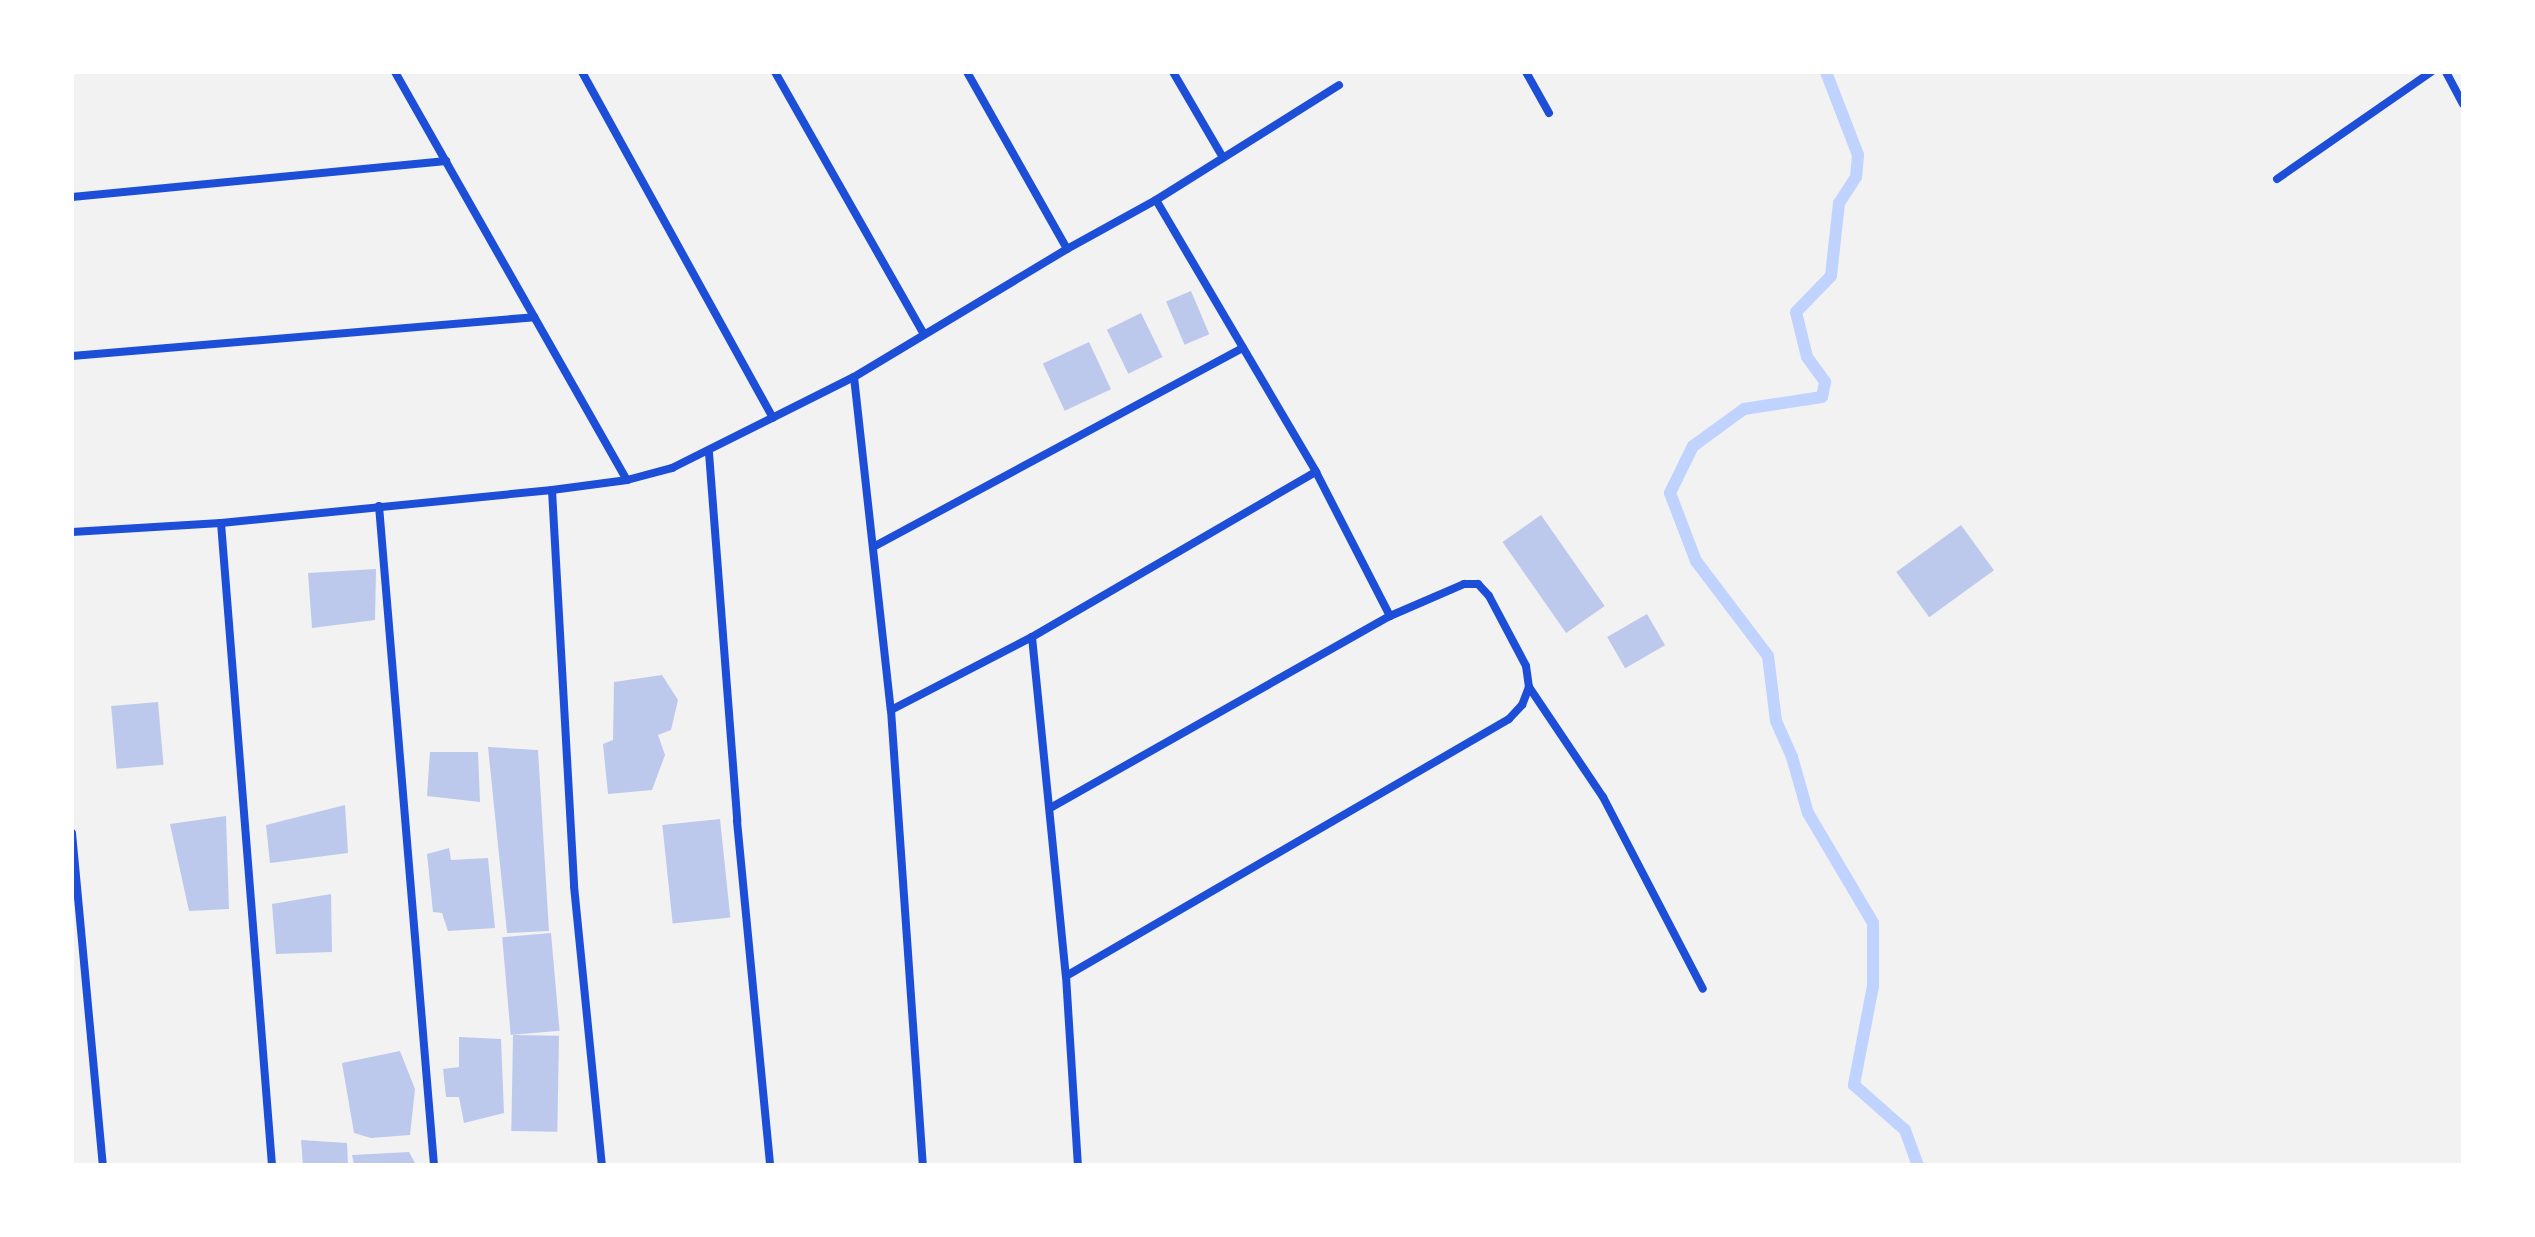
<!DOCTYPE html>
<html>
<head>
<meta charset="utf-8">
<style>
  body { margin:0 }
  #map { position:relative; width:2535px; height:1237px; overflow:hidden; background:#f2f2f2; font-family:Montserrat,sans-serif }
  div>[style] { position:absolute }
  .stream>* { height:12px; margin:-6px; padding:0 6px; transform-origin:6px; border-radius:6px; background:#bfd3fe }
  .building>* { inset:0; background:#bdc9ec; transform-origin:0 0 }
  .minor>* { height:8px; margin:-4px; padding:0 4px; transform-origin:4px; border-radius:4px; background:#1d4ed8 }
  span { translate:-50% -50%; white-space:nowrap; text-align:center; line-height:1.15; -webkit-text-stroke:8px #fff; paint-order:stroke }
  .frame { position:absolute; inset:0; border:74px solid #fff; pointer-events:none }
</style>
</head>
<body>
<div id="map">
  <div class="stream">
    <div style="left:1826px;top:72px;width:89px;rotate:68.9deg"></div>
    <div style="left:1858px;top:155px;width:22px;rotate:95deg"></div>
    <div style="left:1856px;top:177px;width:31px;rotate:123deg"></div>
    <div style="left:1839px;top:203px;width:73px;rotate:96.3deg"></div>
    <div style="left:1831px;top:276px;width:50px;rotate:134.2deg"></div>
    <div style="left:1796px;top:312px;width:46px;rotate:76.3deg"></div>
    <div style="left:1807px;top:357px;width:31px;rotate:54deg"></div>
    <div style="left:1825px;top:382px;width:15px;rotate:101deg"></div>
    <div style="left:1822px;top:397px;width:79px;rotate:171.3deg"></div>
    <div style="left:1744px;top:409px;width:63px;rotate:144deg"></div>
    <div style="left:1693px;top:446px;width:52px;rotate:116.1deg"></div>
    <div style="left:1670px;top:493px;width:73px;rotate:69.1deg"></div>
    <div style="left:1696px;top:561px;width:119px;rotate:52.8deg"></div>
    <div style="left:1768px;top:656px;width:65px;rotate:83deg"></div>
    <div style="left:1776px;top:721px;width:39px;rotate:66deg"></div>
    <div style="left:1792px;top:757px;width:58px;rotate:74.1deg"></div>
    <div style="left:1808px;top:813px;width:128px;rotate:59.4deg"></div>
    <div style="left:1873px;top:923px;width:63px;rotate:90deg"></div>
    <div style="left:1873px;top:986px;width:101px;rotate:100.9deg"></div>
    <div style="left:1854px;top:1085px;width:68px;rotate:41.4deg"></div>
    <div style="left:1905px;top:1130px;width:37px;rotate:70deg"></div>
  </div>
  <div class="building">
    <div style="left:1191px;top:291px;width:47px;height:27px;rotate:67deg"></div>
    <div style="left:1141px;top:313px;width:49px;height:38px;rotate:64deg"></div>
    <div style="left:1089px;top:342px;width:52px;height:51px;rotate:65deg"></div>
    <div style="left:1541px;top:515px;width:111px;height:47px;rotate:55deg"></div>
    <div style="left:1961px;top:525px;width:56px;height:80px;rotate:54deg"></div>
    <div style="clip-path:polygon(376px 569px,375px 620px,312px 628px,308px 573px)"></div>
    <div style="left:1647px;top:614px;width:36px;height:46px;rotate:60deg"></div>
    <div style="clip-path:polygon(662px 675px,678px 700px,671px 730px,658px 735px,665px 755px,652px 790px,608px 794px,603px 744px,613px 740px,614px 682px)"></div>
    <div style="left:158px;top:702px;width:63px;height:47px;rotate:85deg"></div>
    <div style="clip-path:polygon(488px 747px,538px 750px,549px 931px,507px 933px)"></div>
    <div style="clip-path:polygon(430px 752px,478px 752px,480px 802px,427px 796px)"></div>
    <div style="clip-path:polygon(345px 805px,348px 853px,270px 863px,266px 825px)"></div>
    <div style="clip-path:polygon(226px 816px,229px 909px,189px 911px,170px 824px)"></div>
    <div style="left:720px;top:819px;width:99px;height:58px;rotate:84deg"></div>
    <div style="clip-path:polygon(449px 848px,451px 860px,488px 858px,495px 928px,448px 931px,442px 913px,433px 912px,427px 854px)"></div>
    <div style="clip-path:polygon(331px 894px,332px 952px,276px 954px,272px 904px)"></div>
    <div style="left:551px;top:933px;width:98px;height:49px;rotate:85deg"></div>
    <div style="left:513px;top:1035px;width:46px;height:96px;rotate:1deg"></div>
    <div style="clip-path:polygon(459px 1037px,501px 1039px,504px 1113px,464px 1123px,459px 1097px,446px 1097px,443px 1069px,459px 1067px)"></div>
    <div style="clip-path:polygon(400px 1051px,415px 1089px,410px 1135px,371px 1138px,354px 1133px,342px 1063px)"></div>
    <div style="clip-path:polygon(301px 1140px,347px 1143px,348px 1165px,303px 1165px)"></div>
    <div style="clip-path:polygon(409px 1152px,416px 1165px,354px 1165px,352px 1155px)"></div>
  </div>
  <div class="minor">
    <div style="left:395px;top:72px;width:469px;rotate:60.4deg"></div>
    <div style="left:582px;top:72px;width:395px;rotate:61.1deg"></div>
    <div style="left:775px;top:72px;width:301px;rotate:60.4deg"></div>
    <div style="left:967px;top:72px;width:203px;rotate:60.5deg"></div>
    <div style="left:1173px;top:72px;width:97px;rotate:59.7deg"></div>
    <div style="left:1526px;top:72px;width:47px;rotate:60.7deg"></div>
    <div style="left:2446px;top:72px;width:36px;rotate:62deg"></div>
    <div style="left:2277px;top:179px;width:188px;rotate:-34.8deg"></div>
    <div style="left:72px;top:197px;width:376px;rotate:-5.5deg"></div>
    <div style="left:1156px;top:200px;width:316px;rotate:59.5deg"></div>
    <div style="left:1316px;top:472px;width:162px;rotate:62.8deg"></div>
    <div style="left:72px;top:356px;width:464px;rotate:-4.8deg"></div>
    <div style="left:854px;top:377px;width:335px;rotate:83.7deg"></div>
    <div style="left:891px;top:710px;width:456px;rotate:86deg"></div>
    <div style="left:709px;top:453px;width:369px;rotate:85.6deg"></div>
    <div style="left:737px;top:821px;width:346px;rotate:84.5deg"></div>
    <div style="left:552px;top:490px;width:397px;rotate:86.8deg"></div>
    <div style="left:574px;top:886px;width:280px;rotate:84.3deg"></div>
    <div style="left:379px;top:506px;width:661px;rotate:85.23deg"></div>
    <div style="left:221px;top:523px;width:644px;rotate:85.46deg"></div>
    <div style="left:72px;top:532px;width:149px;rotate:-3.5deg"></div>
    <div style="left:221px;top:523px;width:333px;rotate:-5.7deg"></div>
    <div style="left:552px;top:490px;width:76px;rotate:-7.6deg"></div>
    <div style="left:627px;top:480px;width:47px;rotate:-14.9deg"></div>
    <div style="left:672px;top:468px;width:203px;rotate:-26.6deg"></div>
    <div style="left:854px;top:377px;width:249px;rotate:-31deg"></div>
    <div style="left:1067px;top:249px;width:102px;rotate:-28.8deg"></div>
    <div style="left:1156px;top:200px;width:216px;rotate:-32.1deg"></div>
    <div style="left:875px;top:546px;width:418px;rotate:-28.3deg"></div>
    <div style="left:1032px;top:637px;width:341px;rotate:84.3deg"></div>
    <div style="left:1066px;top:976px;width:189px;rotate:86.4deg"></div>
    <div style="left:1529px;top:687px;width:133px;rotate:56.1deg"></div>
    <div style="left:1603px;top:797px;width:216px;rotate:62.5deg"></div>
    <div style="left:891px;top:710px;width:159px;rotate:-27.4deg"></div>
    <div style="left:1032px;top:637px;width:328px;rotate:-30.2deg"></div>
    <div style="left:1052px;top:807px;width:388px;rotate:-29.5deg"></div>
    <div style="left:1390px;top:616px;width:81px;rotate:-23.4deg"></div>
    <div style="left:1464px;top:584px;width:14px"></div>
    <div style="left:1478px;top:584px;width:16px;rotate:47deg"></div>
    <div style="left:1489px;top:596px;width:79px;rotate:62.1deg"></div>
    <div style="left:1526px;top:666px;width:21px;rotate:82deg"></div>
    <div style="left:1529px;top:687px;width:19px;rotate:111deg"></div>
    <div style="left:1522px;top:705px;width:19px;rotate:133deg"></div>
    <div style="left:1509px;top:719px;width:512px;rotate:149.88deg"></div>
    <div style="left:72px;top:833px;width:333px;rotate:84.7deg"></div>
  </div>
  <div class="frame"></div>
</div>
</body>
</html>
